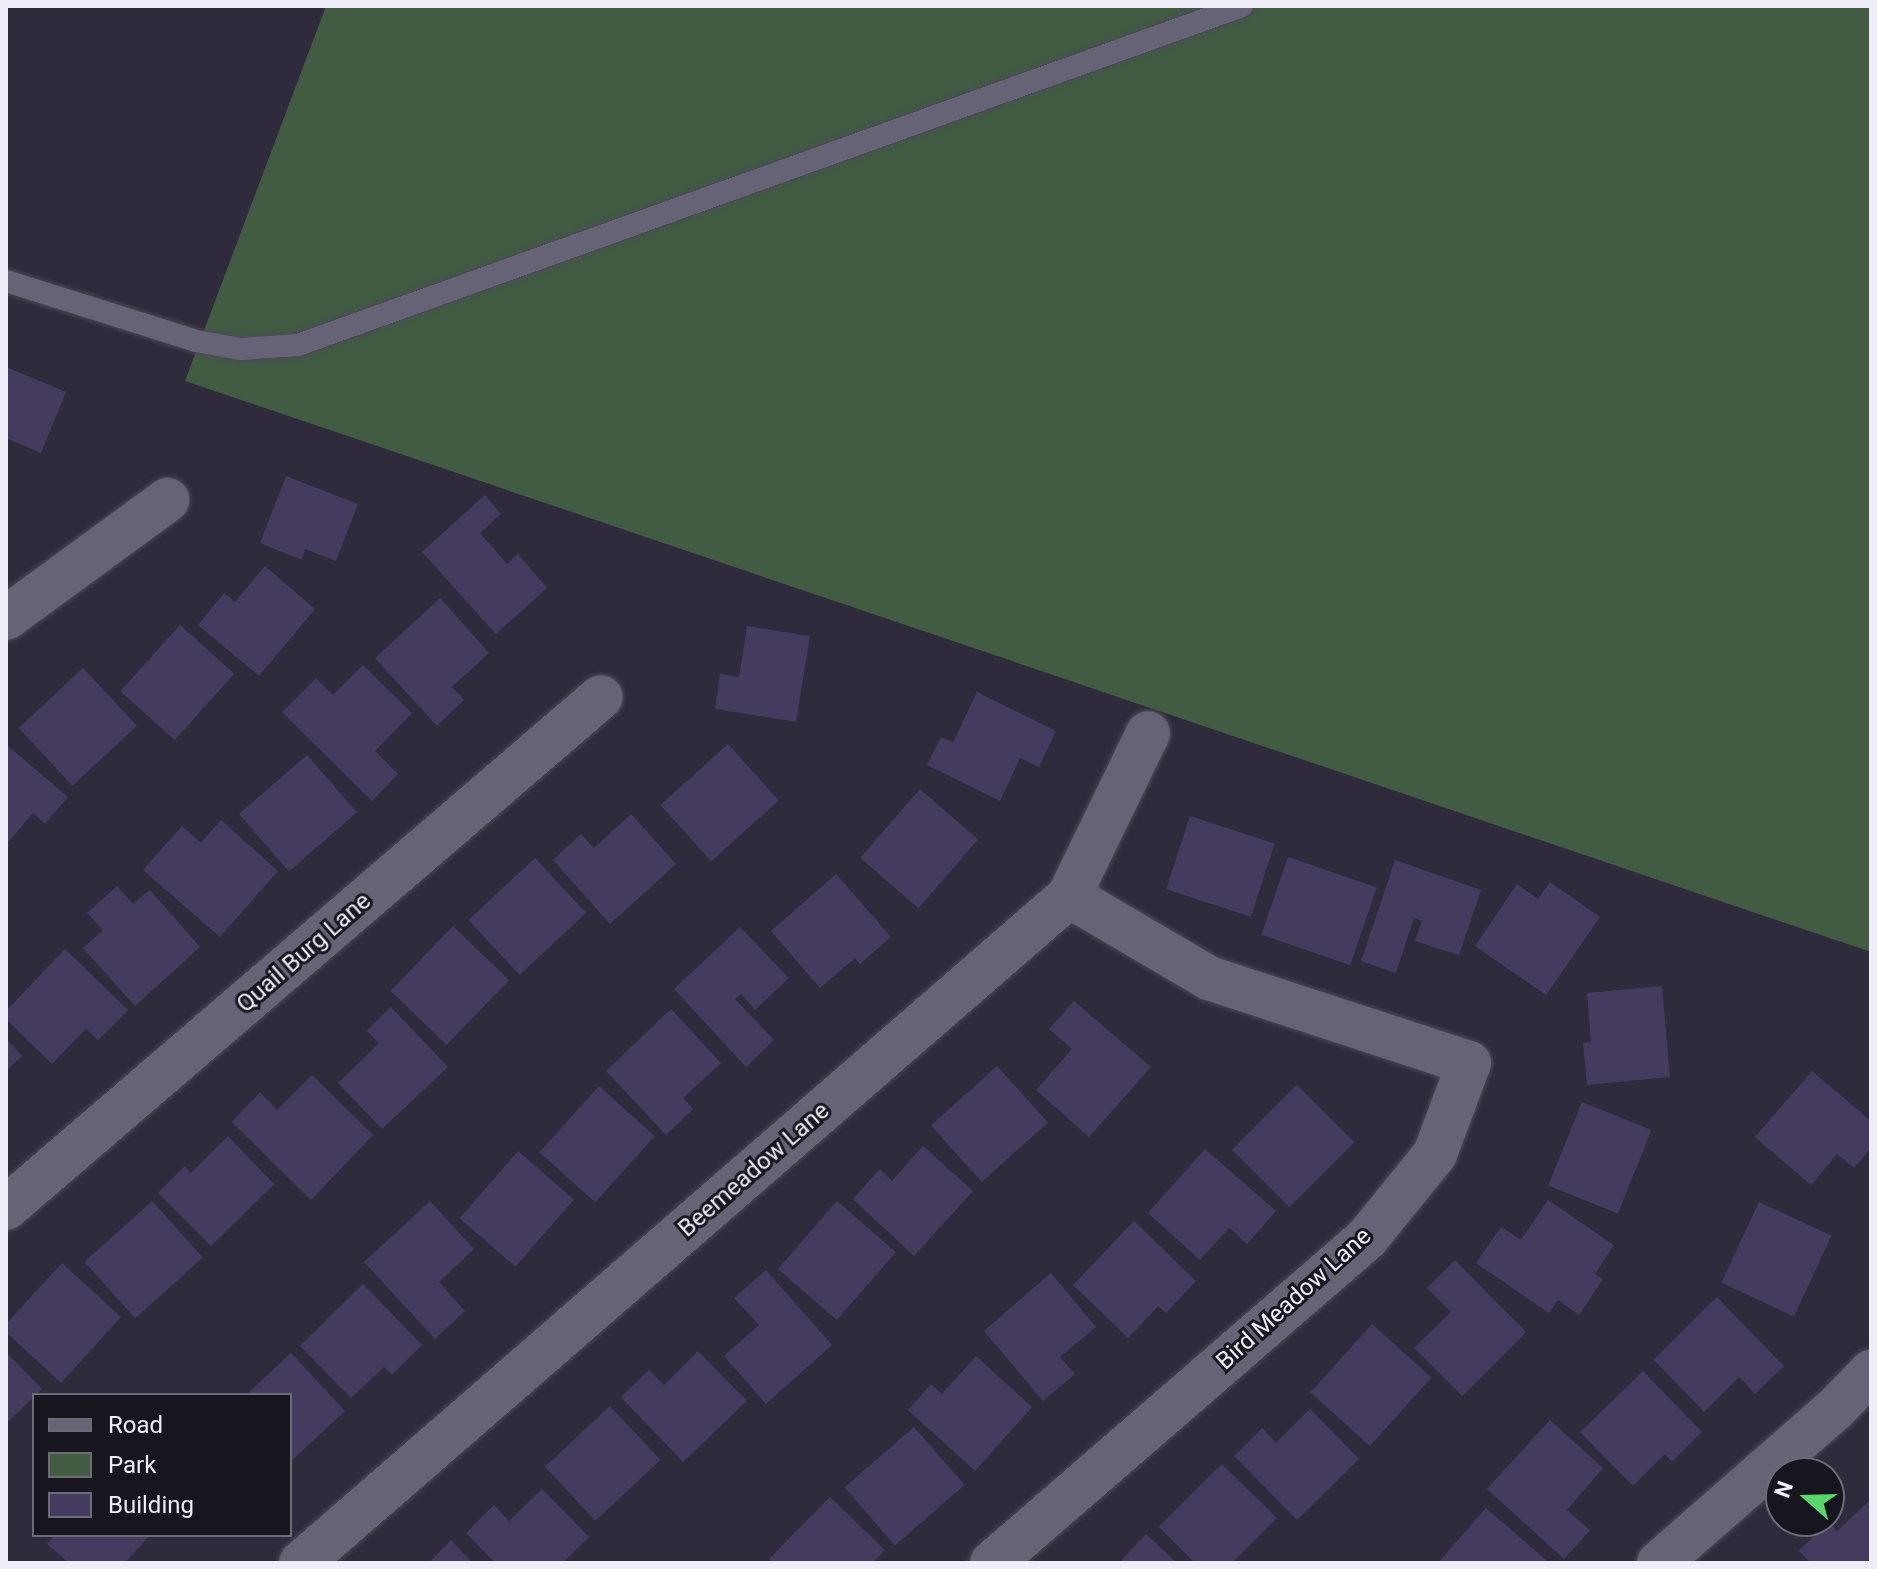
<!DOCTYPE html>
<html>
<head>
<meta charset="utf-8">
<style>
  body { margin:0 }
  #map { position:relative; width:1877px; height:1569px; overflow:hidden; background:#2f2b3c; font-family:Roboto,sans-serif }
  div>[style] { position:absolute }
  .green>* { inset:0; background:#425c44 }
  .building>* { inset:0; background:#443b5e; transform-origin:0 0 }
  .roads { filter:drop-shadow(0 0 2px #4b4856) drop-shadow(0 0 2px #4b4856) }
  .lane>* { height:22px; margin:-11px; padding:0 11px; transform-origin:11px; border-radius:11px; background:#676376 }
  .street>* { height:44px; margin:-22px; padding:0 22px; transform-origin:22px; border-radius:22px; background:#676376 }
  span { translate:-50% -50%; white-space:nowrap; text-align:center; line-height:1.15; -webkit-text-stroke:6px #17151d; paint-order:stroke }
  .street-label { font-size:24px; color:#efedf8 }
  .frame { position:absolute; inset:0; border:8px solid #efedf8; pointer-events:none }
  .legend { position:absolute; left:32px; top:1393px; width:260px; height:144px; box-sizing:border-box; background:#17151d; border:2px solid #6d6b75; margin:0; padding:10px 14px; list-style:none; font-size:24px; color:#efedf8 }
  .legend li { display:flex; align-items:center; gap:16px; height:40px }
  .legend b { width:40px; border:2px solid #6d6b75 }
  .north { position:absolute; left:1765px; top:1457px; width:80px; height:80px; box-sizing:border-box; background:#17151d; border:2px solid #6d6b75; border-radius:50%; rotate:290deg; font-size:22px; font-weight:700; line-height:32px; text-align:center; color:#efedf8 }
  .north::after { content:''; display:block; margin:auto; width:28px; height:36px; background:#5ad56e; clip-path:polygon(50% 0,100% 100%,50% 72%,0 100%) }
</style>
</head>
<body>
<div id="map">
  <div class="green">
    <div style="clip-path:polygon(326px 6px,1871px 6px,1871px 952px,185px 381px)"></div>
  </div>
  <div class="building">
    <div style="clip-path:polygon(6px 367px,66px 392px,41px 453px,6px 438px)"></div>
    <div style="clip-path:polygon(286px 476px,358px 504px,336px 561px,305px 549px,302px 560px,260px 543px)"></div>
    <div style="clip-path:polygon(485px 495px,501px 514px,480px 533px,507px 564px,518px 554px,547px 588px,496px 634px,422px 552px)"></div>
    <div style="clip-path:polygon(265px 566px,315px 609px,259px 676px,198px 625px,224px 593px,235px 602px)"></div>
    <div style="clip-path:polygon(440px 598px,489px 653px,452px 687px,464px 700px,437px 726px,375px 658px)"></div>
    <div style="left:180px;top:625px;width:73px;height:89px;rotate:42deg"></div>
    <div style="clip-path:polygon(747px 626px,810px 636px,796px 722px,715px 709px,720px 674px,739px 677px)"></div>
    <div style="clip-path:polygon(363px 665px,412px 713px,375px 751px,398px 774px,372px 801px,282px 712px,316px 678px,333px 695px)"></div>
    <div style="left:83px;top:668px;width:79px;height:88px;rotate:47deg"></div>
    <div style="clip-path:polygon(977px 692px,1056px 731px,1039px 767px,1020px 758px,1000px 801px,927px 765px,941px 737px,953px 742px)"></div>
    <div style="left:728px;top:744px;width:76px;height:91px;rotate:48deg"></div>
    <div style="clip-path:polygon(8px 746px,68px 797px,45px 824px,33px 813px,6px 845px)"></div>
    <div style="left:307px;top:755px;width:76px;height:90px;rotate:49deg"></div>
    <div style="left:920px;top:789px;width:77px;height:91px;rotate:41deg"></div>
    <div style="clip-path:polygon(631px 814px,676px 864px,610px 924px,553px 860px,581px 834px,594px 848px)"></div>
    <div style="left:1190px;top:816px;width:89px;height:77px;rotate:18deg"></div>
    <div style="clip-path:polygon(221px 820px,278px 871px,220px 937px,143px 870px,182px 826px,201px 843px)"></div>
    <div style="left:1288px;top:857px;width:94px;height:82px;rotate:19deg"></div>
    <div style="left:535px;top:858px;width:75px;height:91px;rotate:47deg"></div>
    <div style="clip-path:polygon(1395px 860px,1481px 890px,1459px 955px,1415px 941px,1422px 921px,1414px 918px,1396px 973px,1361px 961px)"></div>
    <div style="clip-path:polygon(836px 874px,891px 937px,860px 964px,855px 958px,820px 988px,771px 931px)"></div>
    <div style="clip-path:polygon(1550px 882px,1600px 917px,1546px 995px,1475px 946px,1517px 884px,1538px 899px)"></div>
    <div style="clip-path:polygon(117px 886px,133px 904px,150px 890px,200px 947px,135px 1006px,83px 948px,103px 930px,87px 913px)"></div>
    <div style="left:453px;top:926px;width:78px;height:90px;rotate:44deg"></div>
    <div style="clip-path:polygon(740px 927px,789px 978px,755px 1010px,741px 994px,735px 999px,774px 1040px,746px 1067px,674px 989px)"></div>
    <div style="clip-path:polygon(65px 949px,128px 1010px,98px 1040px,86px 1029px,52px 1064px,6px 1019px,6px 1011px)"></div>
    <div style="clip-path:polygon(1662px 986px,1670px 1077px,1587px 1085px,1583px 1043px,1591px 1042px,1587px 993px)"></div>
    <div style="clip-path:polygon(1074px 1001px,1151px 1067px,1089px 1137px,1036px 1090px,1072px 1049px,1049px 1029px)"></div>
    <div style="clip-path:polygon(391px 1007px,448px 1067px,382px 1129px,338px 1083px,379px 1043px,367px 1031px)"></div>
    <div style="clip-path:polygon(671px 1009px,721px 1063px,683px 1098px,693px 1109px,666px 1135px,606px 1071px)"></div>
    <div style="clip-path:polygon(6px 1038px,22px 1056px,6px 1071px)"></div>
    <div style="left:997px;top:1066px;width:76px;height:89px;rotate:48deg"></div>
    <div style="clip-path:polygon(1812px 1071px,1871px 1121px,1871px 1148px,1854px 1168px,1837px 1154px,1811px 1185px,1755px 1137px)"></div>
    <div style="clip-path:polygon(312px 1075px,373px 1135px,311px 1200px,232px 1122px,260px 1092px,277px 1110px)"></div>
    <div style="left:1297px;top:1085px;width:81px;height:92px;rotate:45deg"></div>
    <div style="left:599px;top:1086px;width:75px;height:89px;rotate:42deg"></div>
    <div style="left:1582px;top:1102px;width:75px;height:90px;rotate:22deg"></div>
    <div style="clip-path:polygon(228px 1136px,274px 1184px,211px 1246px,158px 1193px,185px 1166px,191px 1173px)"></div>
    <div style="clip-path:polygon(923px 1146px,973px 1191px,914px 1256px,853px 1199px,880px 1169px,892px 1181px)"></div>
    <div style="clip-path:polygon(1205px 1149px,1276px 1211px,1247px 1244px,1229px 1228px,1200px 1260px,1148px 1213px)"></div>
    <div style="left:518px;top:1151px;width:74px;height:89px;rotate:41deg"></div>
    <div style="clip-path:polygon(1548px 1200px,1614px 1245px,1595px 1274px,1603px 1279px,1579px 1315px,1558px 1300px,1549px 1313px,1476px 1263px,1501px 1227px,1521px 1240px)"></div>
    <div style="left:152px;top:1201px;width:76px;height:91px;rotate:48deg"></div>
    <div style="clip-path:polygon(430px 1201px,474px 1249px,439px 1282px,465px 1311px,435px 1339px,364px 1262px)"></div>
    <div style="left:837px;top:1201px;width:78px;height:90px;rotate:41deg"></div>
    <div style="left:1759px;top:1202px;width:80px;height:89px;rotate:25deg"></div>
    <div style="clip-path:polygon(1134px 1221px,1196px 1281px,1166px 1313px,1158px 1306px,1128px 1338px,1073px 1285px)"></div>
    <div style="clip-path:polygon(1455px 1260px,1526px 1332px,1462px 1396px,1414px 1348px,1451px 1312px,1427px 1288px)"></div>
    <div style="clip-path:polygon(62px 1263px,121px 1317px,61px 1383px,6px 1332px,6px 1324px)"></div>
    <div style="clip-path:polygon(766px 1270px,832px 1345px,766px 1404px,724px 1356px,759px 1325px,734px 1298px)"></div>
    <div style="clip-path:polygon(1051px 1273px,1096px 1327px,1060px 1357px,1075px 1374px,1043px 1401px,984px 1331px)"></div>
    <div style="clip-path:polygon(363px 1284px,422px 1345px,392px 1375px,384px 1367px,351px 1398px,300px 1346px)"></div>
    <div style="clip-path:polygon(1717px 1297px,1784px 1366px,1755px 1394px,1739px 1377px,1704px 1412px,1654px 1360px)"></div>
    <div style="left:1372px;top:1324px;width:80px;height:92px;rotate:42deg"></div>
    <div style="clip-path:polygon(698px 1351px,747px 1401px,683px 1462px,621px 1397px,649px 1370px,664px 1385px)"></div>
    <div style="clip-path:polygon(6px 1352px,42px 1389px,6px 1424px)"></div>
    <div style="clip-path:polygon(291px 1353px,345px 1411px,290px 1462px,290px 1395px,246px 1395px)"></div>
    <div style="clip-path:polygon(976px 1356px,1032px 1407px,975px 1471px,908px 1410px,931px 1384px,942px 1394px)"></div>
    <div style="clip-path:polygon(1643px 1371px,1702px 1432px,1672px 1462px,1665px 1454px,1633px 1486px,1580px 1432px)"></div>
    <div style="left:610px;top:1406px;width:74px;height:89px;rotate:47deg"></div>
    <div style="clip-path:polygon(1310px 1409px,1359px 1459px,1297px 1520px,1234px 1456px,1262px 1428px,1276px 1443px)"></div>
    <div style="clip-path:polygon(1550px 1420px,1603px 1468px,1567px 1510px,1590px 1530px,1564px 1559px,1487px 1489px)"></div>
    <div style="left:914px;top:1427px;width:77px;height:92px;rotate:49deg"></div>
    <div style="clip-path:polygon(1222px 1464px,1277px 1518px,1232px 1563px,1195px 1563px,1159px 1527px)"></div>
    <div style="clip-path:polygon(542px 1489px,589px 1537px,563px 1563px,495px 1563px,466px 1533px,494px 1505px,509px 1521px)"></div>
    <div style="clip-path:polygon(830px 1497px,885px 1550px,873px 1563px,773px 1563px,769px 1559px)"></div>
    <div style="clip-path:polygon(1871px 1499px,1871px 1563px,1811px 1563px,1799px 1551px,1828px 1522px,1837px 1531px)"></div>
    <div style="clip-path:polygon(1486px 1508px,1546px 1560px,1543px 1563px,1438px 1563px)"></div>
    <div style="clip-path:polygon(1146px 1534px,1177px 1563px,1119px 1563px)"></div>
    <div style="clip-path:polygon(55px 1535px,150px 1535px,125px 1563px,69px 1563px,47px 1544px)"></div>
    <div style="clip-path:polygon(451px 1540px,473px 1563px,429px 1563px)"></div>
  </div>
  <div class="roads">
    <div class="lane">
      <div style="left:6px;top:281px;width:199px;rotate:17.5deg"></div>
      <div style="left:196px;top:341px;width:46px;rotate:10.1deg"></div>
      <div style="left:241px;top:349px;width:57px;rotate:-4deg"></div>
      <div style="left:298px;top:345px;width:1003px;rotate:-19.75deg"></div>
    </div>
    <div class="street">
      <div style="left:6px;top:618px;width:200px;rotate:-36.2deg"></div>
      <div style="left:6px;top:1208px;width:784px;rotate:-40.66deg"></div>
      <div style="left:301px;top:1563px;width:1017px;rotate:-40.97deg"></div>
      <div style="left:1069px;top:896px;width:181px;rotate:-64.1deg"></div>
      <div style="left:992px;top:1563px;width:496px;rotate:-40.9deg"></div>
      <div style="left:1367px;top:1238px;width:108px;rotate:-51deg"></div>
      <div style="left:1435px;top:1154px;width:97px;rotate:-69.5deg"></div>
      <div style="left:1469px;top:1063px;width:274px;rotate:-161.9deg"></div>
      <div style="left:1209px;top:978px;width:162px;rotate:-149.6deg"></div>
      <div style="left:1659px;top:1563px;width:234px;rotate:-41.2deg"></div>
      <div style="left:1835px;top:1409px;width:52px;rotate:-45.8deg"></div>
    </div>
  </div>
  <div class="street-label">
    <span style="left:304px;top:953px;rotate:-41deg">Quail Burg Lane</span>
    <span style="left:754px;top:1170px;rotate:-41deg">Beemeadow Lane</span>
    <span style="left:1294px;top:1299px;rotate:-42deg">Bird Meadow Lane</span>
  </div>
  <div class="frame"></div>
  <ul class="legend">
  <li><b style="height:10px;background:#676376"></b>Road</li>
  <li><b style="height:22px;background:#425c44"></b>Park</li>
  <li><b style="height:22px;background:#443b5e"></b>Building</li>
  </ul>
  <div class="north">N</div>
</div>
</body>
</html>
